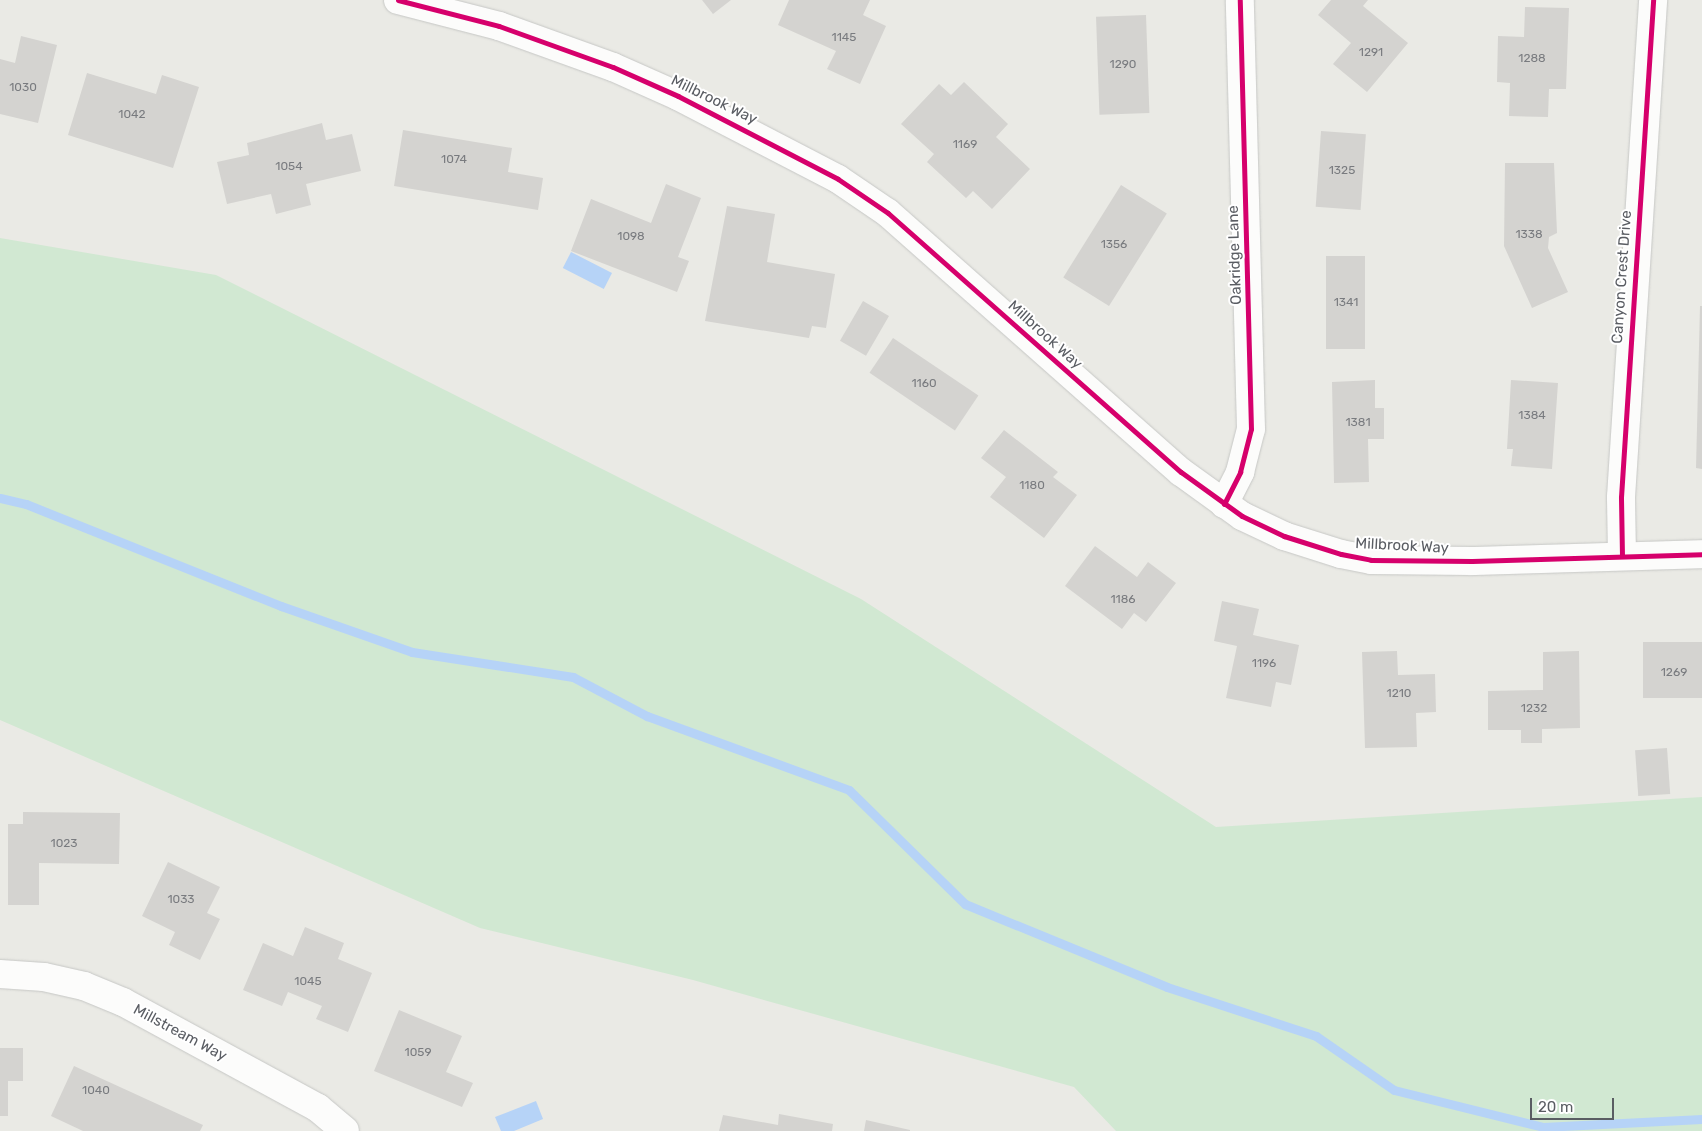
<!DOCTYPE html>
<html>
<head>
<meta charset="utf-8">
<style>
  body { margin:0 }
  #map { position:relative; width:1702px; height:1131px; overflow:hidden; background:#eaeae5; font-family:Rubik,sans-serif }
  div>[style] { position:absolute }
  .green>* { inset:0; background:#d1e8d2 }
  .water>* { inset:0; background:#b6d3f7; transform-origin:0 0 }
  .stream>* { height:9px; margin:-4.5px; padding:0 4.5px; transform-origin:4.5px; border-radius:4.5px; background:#b6d3f7 }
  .building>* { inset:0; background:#d4d3d0; transform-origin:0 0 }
  .roads { filter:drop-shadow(0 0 1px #c6c7c5) drop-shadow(0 0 1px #c6c7c5) }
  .street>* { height:28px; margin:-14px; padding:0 14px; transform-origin:14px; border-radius:14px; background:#fcfcfb }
  .cycleway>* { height:5px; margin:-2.5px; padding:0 2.5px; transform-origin:2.5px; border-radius:2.5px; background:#d6006c }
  span { translate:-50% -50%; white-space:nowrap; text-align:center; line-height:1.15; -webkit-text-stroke:4px #fff; paint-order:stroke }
  .number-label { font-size:12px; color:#797b7f }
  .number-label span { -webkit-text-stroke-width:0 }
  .street-label { font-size:15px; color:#5a5d63 }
  .scale { position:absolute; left:1530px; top:1098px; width:84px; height:22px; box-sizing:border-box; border:2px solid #5a5d63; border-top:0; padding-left:6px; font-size:15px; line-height:18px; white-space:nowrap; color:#5a5d63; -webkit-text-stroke:4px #fff; paint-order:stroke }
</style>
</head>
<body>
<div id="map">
  <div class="green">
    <div style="clip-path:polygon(0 238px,216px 275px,861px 599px,1216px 827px,1702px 797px,1702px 1131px,1116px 1131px,1074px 1087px,693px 980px,480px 928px,0 720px)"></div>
  </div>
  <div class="water">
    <div style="left:571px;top:252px;width:46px;height:18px;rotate:27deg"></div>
    <div style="clip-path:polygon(536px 1101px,543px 1119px,514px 1131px,501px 1131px,495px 1117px)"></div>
  </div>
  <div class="stream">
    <div style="left:0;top:498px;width:27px;rotate:13deg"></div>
    <div style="left:26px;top:504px;width:275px;rotate:21.8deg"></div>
    <div style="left:281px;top:606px;width:139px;rotate:19.3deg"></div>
    <div style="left:412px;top:652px;width:163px;rotate:8.8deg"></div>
    <div style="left:573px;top:677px;width:84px;rotate:27.8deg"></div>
    <div style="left:647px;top:716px;width:215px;rotate:20.1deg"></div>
    <div style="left:849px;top:790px;width:163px;rotate:44.5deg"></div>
    <div style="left:965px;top:904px;width:218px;rotate:22.3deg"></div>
    <div style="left:1167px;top:987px;width:157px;rotate:18.2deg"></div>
    <div style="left:1316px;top:1036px;width:95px;rotate:34.7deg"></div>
    <div style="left:1394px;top:1090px;width:154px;rotate:13.9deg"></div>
    <div style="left:1543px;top:1127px;width:159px;rotate:-2.9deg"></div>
  </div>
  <div class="building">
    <div style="clip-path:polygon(702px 0,731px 0,713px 14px)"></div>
    <div style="clip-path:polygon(789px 0,870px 0,863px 15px,886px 26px,860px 84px,827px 69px,836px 51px,778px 25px)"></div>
    <div style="clip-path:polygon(1331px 0,1368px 0,1363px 6px,1408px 43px,1367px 92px,1333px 64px,1351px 43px,1318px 15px)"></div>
    <div style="clip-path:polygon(1525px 7px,1569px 8px,1566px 89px,1549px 89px,1548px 117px,1509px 116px,1510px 83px,1497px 82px,1498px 36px,1524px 37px)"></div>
    <div style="left:1146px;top:15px;width:98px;height:50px;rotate:88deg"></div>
    <div style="clip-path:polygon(21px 36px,57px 45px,38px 123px,0 114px,0 59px,15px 63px)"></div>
    <div style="clip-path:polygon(87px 73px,156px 94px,162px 75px,199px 87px,173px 168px,68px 135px)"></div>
    <div style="clip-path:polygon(964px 82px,1008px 124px,996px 137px,1030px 169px,992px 209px,973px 191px,966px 198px,927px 162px,934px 154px,901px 124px,939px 84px,951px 95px)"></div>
    <div style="clip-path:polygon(322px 123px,326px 140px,352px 134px,361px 171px,306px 184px,311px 205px,276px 214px,271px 194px,227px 204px,217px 162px,249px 155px,247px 143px)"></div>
    <div style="clip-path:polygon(403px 130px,512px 148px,508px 172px,543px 178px,538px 210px,394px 186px)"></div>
    <div style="left:1321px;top:131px;width:45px;height:76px;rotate:4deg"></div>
    <div style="clip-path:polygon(1505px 163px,1554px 163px,1557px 233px,1549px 237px,1548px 248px,1568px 292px,1532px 308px,1504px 246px)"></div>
    <div style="clip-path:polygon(666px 184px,701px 198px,678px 257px,689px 261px,677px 292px,571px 251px,591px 199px,651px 223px)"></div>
    <div style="left:1121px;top:185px;width:54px;height:109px;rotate:32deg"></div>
    <div style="clip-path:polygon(727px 206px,775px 214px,767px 262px,835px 274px,826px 328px,812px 326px,809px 338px,705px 321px)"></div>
    <div style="left:1326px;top:256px;width:39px;height:93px"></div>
    <div style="left:863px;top:301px;width:30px;height:46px;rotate:30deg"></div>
    <div style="clip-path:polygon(1700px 306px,1702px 306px,1702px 469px,1696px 468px)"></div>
    <div style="left:893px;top:338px;width:103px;height:42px;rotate:34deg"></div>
    <div style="clip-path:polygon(1375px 380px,1375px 408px,1384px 408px,1384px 439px,1368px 439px,1369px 482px,1334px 483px,1332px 382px)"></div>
    <div style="clip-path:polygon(1511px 380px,1558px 383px,1552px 469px,1511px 466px,1513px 449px,1507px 449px)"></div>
    <div style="clip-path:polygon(1004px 430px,1058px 472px,1053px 477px,1077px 495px,1044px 538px,990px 497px,1006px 477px,981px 458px)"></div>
    <div style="clip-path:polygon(1095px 546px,1137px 577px,1148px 562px,1176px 583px,1146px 622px,1134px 613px,1122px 629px,1065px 586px)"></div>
    <div style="clip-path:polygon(1222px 601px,1259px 609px,1253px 635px,1299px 645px,1291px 685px,1276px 682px,1271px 707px,1226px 698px,1237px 646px,1214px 641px)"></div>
    <div style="left:1702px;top:642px;width:56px;height:59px;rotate:90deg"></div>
    <div style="clip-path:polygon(1397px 651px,1398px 675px,1435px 674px,1436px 712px,1416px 713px,1417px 747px,1365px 748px,1362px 652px)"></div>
    <div style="clip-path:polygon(1579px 651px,1580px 728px,1542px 729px,1542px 743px,1521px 743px,1521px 730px,1488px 730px,1488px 691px,1543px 690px,1543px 652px)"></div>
    <div style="left:1667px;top:748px;width:46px;height:32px;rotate:86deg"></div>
    <div style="clip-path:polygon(23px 812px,120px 813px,119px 864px,39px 863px,39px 905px,8px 905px,8px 824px,23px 824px)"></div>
    <div style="clip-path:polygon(168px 862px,220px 887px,207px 913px,220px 919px,200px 960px,169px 945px,175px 932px,142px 916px)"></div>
    <div style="clip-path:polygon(305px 927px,344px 943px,338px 959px,372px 973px,348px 1032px,316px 1019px,322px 1006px,288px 992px,282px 1006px,243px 990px,263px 943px,293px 956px)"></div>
    <div style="clip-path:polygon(399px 1010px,462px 1036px,446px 1072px,473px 1083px,462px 1107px,374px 1071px)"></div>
    <div style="clip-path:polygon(0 1048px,23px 1048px,23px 1081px,8px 1081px,8px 1116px,0 1116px)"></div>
    <div style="clip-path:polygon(74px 1066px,203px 1125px,200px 1131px,83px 1131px,51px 1116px)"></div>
    <div style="clip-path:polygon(779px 1114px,833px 1124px,832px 1131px,719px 1131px,723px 1115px,778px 1125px)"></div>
    <div style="clip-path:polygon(866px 1120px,910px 1130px,910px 1131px,864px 1131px)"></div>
  </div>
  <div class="roads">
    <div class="street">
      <div style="left:398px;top:0;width:104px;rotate:14.4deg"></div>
      <div style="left:499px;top:26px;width:121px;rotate:19.8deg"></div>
      <div style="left:613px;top:67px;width:71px;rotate:24deg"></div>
      <div style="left:678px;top:96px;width:180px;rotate:27.4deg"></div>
      <div style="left:838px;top:179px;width:60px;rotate:34.2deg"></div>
      <div style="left:888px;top:213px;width:391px;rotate:41.5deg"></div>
      <div style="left:1181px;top:472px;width:75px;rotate:35.8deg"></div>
      <div style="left:1242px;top:516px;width:47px;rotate:25.5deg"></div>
      <div style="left:1284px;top:536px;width:60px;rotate:17.5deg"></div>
      <div style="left:1341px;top:554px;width:31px;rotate:11deg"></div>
      <div style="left:1371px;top:560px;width:101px;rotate:0.6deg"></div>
      <div style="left:1472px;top:561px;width:230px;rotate:-1.7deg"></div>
      <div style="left:1224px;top:504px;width:36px;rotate:-63deg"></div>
      <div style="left:1240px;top:472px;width:44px;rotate:-75.7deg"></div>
      <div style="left:1251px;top:429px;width:429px;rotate:-91.5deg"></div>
      <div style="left:1622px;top:556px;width:59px;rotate:-91deg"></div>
      <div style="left:1621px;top:497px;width:498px;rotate:-86.3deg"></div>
      <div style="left:0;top:974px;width:44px;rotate:3.9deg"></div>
      <div style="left:44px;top:977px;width:41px;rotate:12.7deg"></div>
      <div style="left:84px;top:986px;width:42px;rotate:22.3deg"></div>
      <div style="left:123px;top:1002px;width:222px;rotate:28.5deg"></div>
      <div style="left:318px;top:1108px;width:35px;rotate:40deg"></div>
    </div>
  </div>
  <div class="cycleway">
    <div style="left:398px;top:0;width:104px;rotate:14.4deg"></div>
    <div style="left:499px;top:26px;width:121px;rotate:19.8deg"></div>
    <div style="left:613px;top:67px;width:71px;rotate:24deg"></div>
    <div style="left:678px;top:96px;width:180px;rotate:27.4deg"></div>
    <div style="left:838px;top:179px;width:60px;rotate:34.2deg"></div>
    <div style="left:888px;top:213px;width:391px;rotate:41.5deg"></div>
    <div style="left:1181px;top:472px;width:75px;rotate:35.8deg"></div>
    <div style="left:1242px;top:516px;width:47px;rotate:25.5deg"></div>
    <div style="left:1284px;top:536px;width:60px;rotate:17.5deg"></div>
    <div style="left:1341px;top:554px;width:31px;rotate:11deg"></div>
    <div style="left:1371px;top:560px;width:101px;rotate:0.6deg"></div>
    <div style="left:1472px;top:561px;width:230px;rotate:-1.7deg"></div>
    <div style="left:1224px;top:504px;width:36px;rotate:-63deg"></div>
    <div style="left:1240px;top:472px;width:44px;rotate:-75.7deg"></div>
    <div style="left:1251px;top:429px;width:429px;rotate:-91.5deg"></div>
    <div style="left:1622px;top:556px;width:59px;rotate:-91deg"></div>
    <div style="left:1621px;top:497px;width:498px;rotate:-86.3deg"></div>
  </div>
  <div class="number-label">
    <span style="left:844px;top:38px">1145</span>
    <span style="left:1371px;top:53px">1291</span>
    <span style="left:1532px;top:59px">1288</span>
    <span style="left:1123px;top:65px">1290</span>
    <span style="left:23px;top:88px">1030</span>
    <span style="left:132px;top:115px">1042</span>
    <span style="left:965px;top:145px">1169</span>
    <span style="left:454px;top:160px">1074</span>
    <span style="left:289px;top:167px">1054</span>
    <span style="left:1342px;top:171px">1325</span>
    <span style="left:1529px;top:235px">1338</span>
    <span style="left:631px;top:237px">1098</span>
    <span style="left:1114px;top:245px">1356</span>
    <span style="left:1346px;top:303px">1341</span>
    <span style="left:924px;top:384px">1160</span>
    <span style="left:1532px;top:416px">1384</span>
    <span style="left:1358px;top:423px">1381</span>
    <span style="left:1032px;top:486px">1180</span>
    <span style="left:1123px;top:600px">1186</span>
    <span style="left:1264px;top:664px">1196</span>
    <span style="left:1674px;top:673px">1269</span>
    <span style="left:1399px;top:694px">1210</span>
    <span style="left:1534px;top:709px">1232</span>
    <span style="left:64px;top:844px">1023</span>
    <span style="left:181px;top:900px">1033</span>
    <span style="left:308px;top:982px">1045</span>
    <span style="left:418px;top:1053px">1059</span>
    <span style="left:96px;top:1091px">1040</span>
  </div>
  <div class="street-label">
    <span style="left:714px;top:100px;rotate:26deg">Millbrook Way</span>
    <span style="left:1235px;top:255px;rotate:-92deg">Oakridge Lane</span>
    <span style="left:1622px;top:277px;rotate:-86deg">Canyon Crest Drive</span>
    <span style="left:1045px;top:335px;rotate:42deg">Millbrook Way</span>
    <span style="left:1402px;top:546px;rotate:3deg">Millbrook Way</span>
    <span style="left:180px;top:1033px;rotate:28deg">Millstream Way</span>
  </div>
  <div class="scale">20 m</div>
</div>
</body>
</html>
